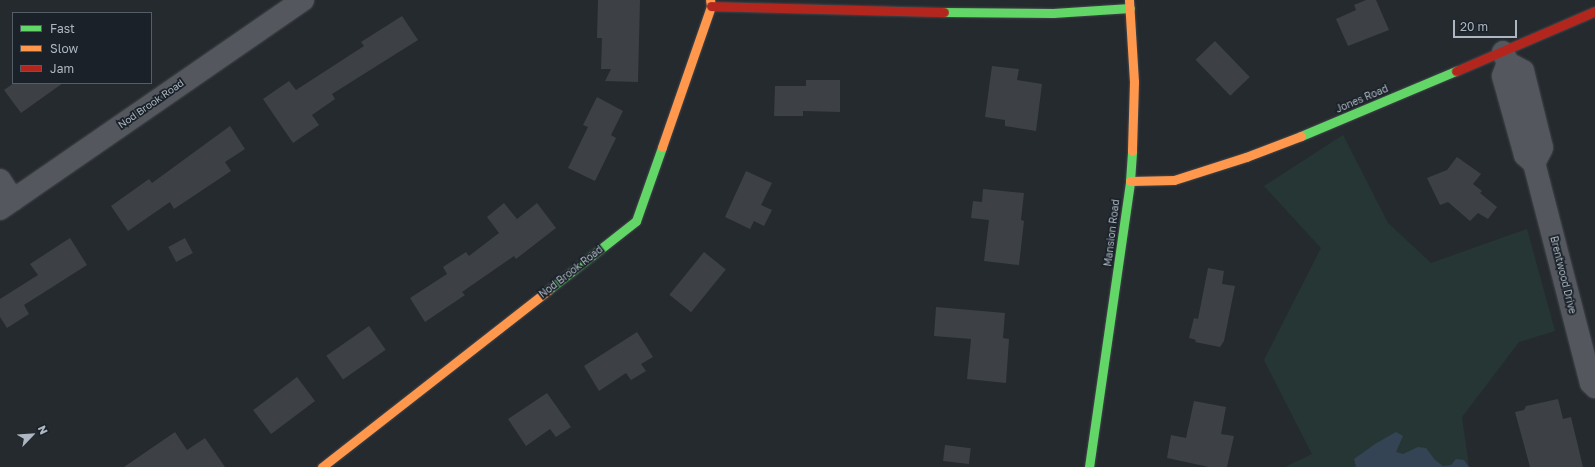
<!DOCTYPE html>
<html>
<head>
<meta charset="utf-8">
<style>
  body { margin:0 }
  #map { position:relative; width:1595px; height:467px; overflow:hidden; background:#252a2f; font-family:"Golos Text",sans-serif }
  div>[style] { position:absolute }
  .green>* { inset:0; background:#263635 }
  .water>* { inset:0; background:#344455 }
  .building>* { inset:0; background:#3d4146; transform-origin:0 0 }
  .roads { filter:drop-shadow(0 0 1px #42464a) drop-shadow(0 0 1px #42464a) }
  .street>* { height:22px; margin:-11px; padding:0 11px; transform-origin:11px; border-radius:11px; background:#54585e }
  .fast>* { height:9px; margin:-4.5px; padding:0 4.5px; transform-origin:4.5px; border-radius:4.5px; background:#63d668 }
  .slow>* { height:9px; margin:-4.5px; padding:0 4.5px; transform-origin:4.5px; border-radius:4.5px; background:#ff974d }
  .jam>* { height:9px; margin:-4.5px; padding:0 4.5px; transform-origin:4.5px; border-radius:4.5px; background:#b3261e }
  span { translate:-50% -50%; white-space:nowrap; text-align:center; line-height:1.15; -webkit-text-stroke:3.5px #1a2129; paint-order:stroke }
  .street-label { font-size:10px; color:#aeb7c1 }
  .legend { position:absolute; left:12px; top:12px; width:140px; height:72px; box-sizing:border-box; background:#1a2129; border:1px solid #555d66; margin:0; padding:5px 7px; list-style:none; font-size:12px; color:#aeb7c1 }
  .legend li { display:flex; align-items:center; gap:8px; height:20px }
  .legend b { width:20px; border:1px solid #555d66 }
  .north { position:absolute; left:12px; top:415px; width:40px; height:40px; -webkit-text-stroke:3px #1a2129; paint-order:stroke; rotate:65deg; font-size:11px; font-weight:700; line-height:16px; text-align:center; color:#aeb7c1 }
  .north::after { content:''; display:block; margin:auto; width:14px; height:18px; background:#aeb7c1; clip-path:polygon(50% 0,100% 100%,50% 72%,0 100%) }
  .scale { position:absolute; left:1453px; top:20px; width:64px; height:18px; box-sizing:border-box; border:2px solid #aeb7c1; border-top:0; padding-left:5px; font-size:12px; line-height:14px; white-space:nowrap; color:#aeb7c1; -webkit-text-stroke:3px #1a2129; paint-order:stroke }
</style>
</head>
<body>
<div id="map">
  <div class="green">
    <div style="clip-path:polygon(1343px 135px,1388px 223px,1431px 263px,1527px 229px,1555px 331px,1519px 342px,1462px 417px,1469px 467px,1285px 467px,1312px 454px,1264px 360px,1321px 248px,1264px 186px)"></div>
  </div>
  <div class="water">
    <div style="clip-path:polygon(1396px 432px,1403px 436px,1396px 452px,1403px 454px,1418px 447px,1426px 448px,1435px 460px,1443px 466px,1451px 465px,1456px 459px,1464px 460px,1469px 467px,1356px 467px,1354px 459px,1375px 444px)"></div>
  </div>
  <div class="building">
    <div style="clip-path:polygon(598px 0,640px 0,638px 82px,605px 81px,611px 69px,601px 69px,602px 38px,597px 38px)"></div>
    <div style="clip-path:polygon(1366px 0,1376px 0,1389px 30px,1348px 46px,1336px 19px,1356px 10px,1354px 5px)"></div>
    <div style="clip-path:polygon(402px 16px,418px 40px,332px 94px,335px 99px,312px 115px,319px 125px,293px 143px,263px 99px,289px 81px,296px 90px,364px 46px,361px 42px)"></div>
    <div style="left:1215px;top:41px;width:50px;height:27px;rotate:46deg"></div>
    <div style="clip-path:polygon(992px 66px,1019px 69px,1017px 80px,1042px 84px,1036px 131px,1005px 126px,1005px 120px,985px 117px)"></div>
    <div style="clip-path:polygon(806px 80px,840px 80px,840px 112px,803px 111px,803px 116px,774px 116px,775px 86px,806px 86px)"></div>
    <div style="clip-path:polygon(14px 83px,63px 83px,21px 113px,4px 90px)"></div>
    <div style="clip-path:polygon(597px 97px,623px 111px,611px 135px,616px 138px,595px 181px,568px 168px,588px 127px,583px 125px)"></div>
    <div style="clip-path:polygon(230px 126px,245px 149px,225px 162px,231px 171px,174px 209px,170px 202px,128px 231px,111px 206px,149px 179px,152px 183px)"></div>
    <div style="clip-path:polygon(1457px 157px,1481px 174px,1473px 184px,1482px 191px,1480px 193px,1497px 207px,1488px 219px,1478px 213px,1470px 221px,1448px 202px,1440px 205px,1427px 178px,1447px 170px)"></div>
    <div style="clip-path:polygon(746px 171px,772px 183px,761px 205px,772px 210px,764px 226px,754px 221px,750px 229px,725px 217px)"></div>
    <div style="clip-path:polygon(983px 189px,1024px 193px,1021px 220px,1024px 221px,1019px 265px,984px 261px,989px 220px,971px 218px,973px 201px,982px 202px)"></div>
    <div style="clip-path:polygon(504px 203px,517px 219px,537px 203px,556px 228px,516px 259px,514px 256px,462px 292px,465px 295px,425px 322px,410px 298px,447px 274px,443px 267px,466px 252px,469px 256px,499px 233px,487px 217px)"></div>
    <div style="clip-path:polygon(70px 238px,87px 265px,24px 305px,29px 314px,7px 328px,0 317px,0 299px,38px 275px,30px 264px)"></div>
    <div style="left:185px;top:238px;width:17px;height:19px;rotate:62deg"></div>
    <div style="left:704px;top:252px;width:28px;height:55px;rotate:39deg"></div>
    <div style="clip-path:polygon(1208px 268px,1224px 271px,1222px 284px,1235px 286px,1224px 341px,1220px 347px,1195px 342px,1196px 340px,1189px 338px,1194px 318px,1198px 319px)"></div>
    <div style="clip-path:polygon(936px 307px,1005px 313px,1003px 338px,1009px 339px,1006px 383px,967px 379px,971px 339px,934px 336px)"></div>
    <div style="left:369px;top:326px;width:29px;height:52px;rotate:55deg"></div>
    <div style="clip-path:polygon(637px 332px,653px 357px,641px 364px,646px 371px,631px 380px,626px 373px,599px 391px,584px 366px)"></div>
    <div style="left:297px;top:377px;width:30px;height:55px;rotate:53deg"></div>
    <div style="clip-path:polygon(547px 393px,571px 427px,556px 437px,550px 429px,526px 446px,508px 419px)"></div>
    <div style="clip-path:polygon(1558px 399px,1563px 419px,1571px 417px,1583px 467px,1530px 467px,1515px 412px,1524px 410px,1526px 406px)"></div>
    <div style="clip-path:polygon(1194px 401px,1226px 407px,1221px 434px,1234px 436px,1227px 467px,1209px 467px,1167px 458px,1171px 435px,1186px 438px)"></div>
    <div style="clip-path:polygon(175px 432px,187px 450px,205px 438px,225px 467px,124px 467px)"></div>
    <div style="left:945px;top:445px;width:26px;height:16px;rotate:7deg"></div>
  </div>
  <div class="roads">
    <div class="street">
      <div style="left:1503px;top:52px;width:12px;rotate:66deg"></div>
      <div style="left:1508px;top:63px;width:17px;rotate:28deg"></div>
      <div style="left:1523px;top:71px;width:79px;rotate:76.1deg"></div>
      <div style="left:1542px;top:148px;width:17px;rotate:118deg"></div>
      <div style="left:1508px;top:63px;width:14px;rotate:111deg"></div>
      <div style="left:1503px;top:76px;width:82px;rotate:74.4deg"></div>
      <div style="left:1525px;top:155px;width:12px;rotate:42deg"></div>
      <div style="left:1534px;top:163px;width:227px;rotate:75.5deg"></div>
      <div style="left:1591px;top:383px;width:6px;rotate:45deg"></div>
      <div style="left:0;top:180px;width:24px;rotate:57deg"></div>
      <div style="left:0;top:209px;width:368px;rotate:-34.6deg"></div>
    </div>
    <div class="fast">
      <div style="left:944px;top:12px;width:109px;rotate:0.5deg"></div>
      <div style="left:1053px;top:13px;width:77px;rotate:-3.7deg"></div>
      <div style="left:1301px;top:136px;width:168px;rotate:-22.8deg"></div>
      <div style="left:547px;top:291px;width:113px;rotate:-38.2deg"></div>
      <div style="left:636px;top:221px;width:78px;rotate:-70.6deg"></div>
      <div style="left:1089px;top:467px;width:289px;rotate:-81.8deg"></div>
      <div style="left:1130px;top:181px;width:30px;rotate:-86deg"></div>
    </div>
    <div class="slow">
      <div style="left:1129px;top:0;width:82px;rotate:86.5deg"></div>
      <div style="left:1134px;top:82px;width:69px;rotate:91.7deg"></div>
      <div style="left:662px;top:147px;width:149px;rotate:-70.8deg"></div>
      <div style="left:711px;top:6px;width:6px;rotate:-99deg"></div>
      <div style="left:1130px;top:181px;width:44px;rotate:-1.3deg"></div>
      <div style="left:1174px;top:180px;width:76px;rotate:-17.7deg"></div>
      <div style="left:1246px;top:157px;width:59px;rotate:-20.9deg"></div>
      <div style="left:322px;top:467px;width:286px;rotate:-38deg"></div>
    </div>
    <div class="jam">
      <div style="left:711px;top:6px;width:233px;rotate:1.5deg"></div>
      <div style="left:1456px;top:71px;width:151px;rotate:-23.3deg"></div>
    </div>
  </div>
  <div class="street-label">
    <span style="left:1362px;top:99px;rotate:-23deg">Jones Road</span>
    <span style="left:151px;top:104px;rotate:-35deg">Nod Brook Road</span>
    <span style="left:1112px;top:233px;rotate:-83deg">Mansion Road</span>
    <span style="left:571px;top:272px;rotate:-38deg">Nod Brook Road</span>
    <span style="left:1563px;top:275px;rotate:76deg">Brentwood Drive</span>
  </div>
  <ul class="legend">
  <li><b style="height:5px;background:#63d668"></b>Fast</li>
  <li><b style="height:5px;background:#ff974d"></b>Slow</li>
  <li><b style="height:5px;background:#b3261e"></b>Jam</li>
  </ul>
  <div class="north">N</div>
  <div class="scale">20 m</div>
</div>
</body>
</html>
